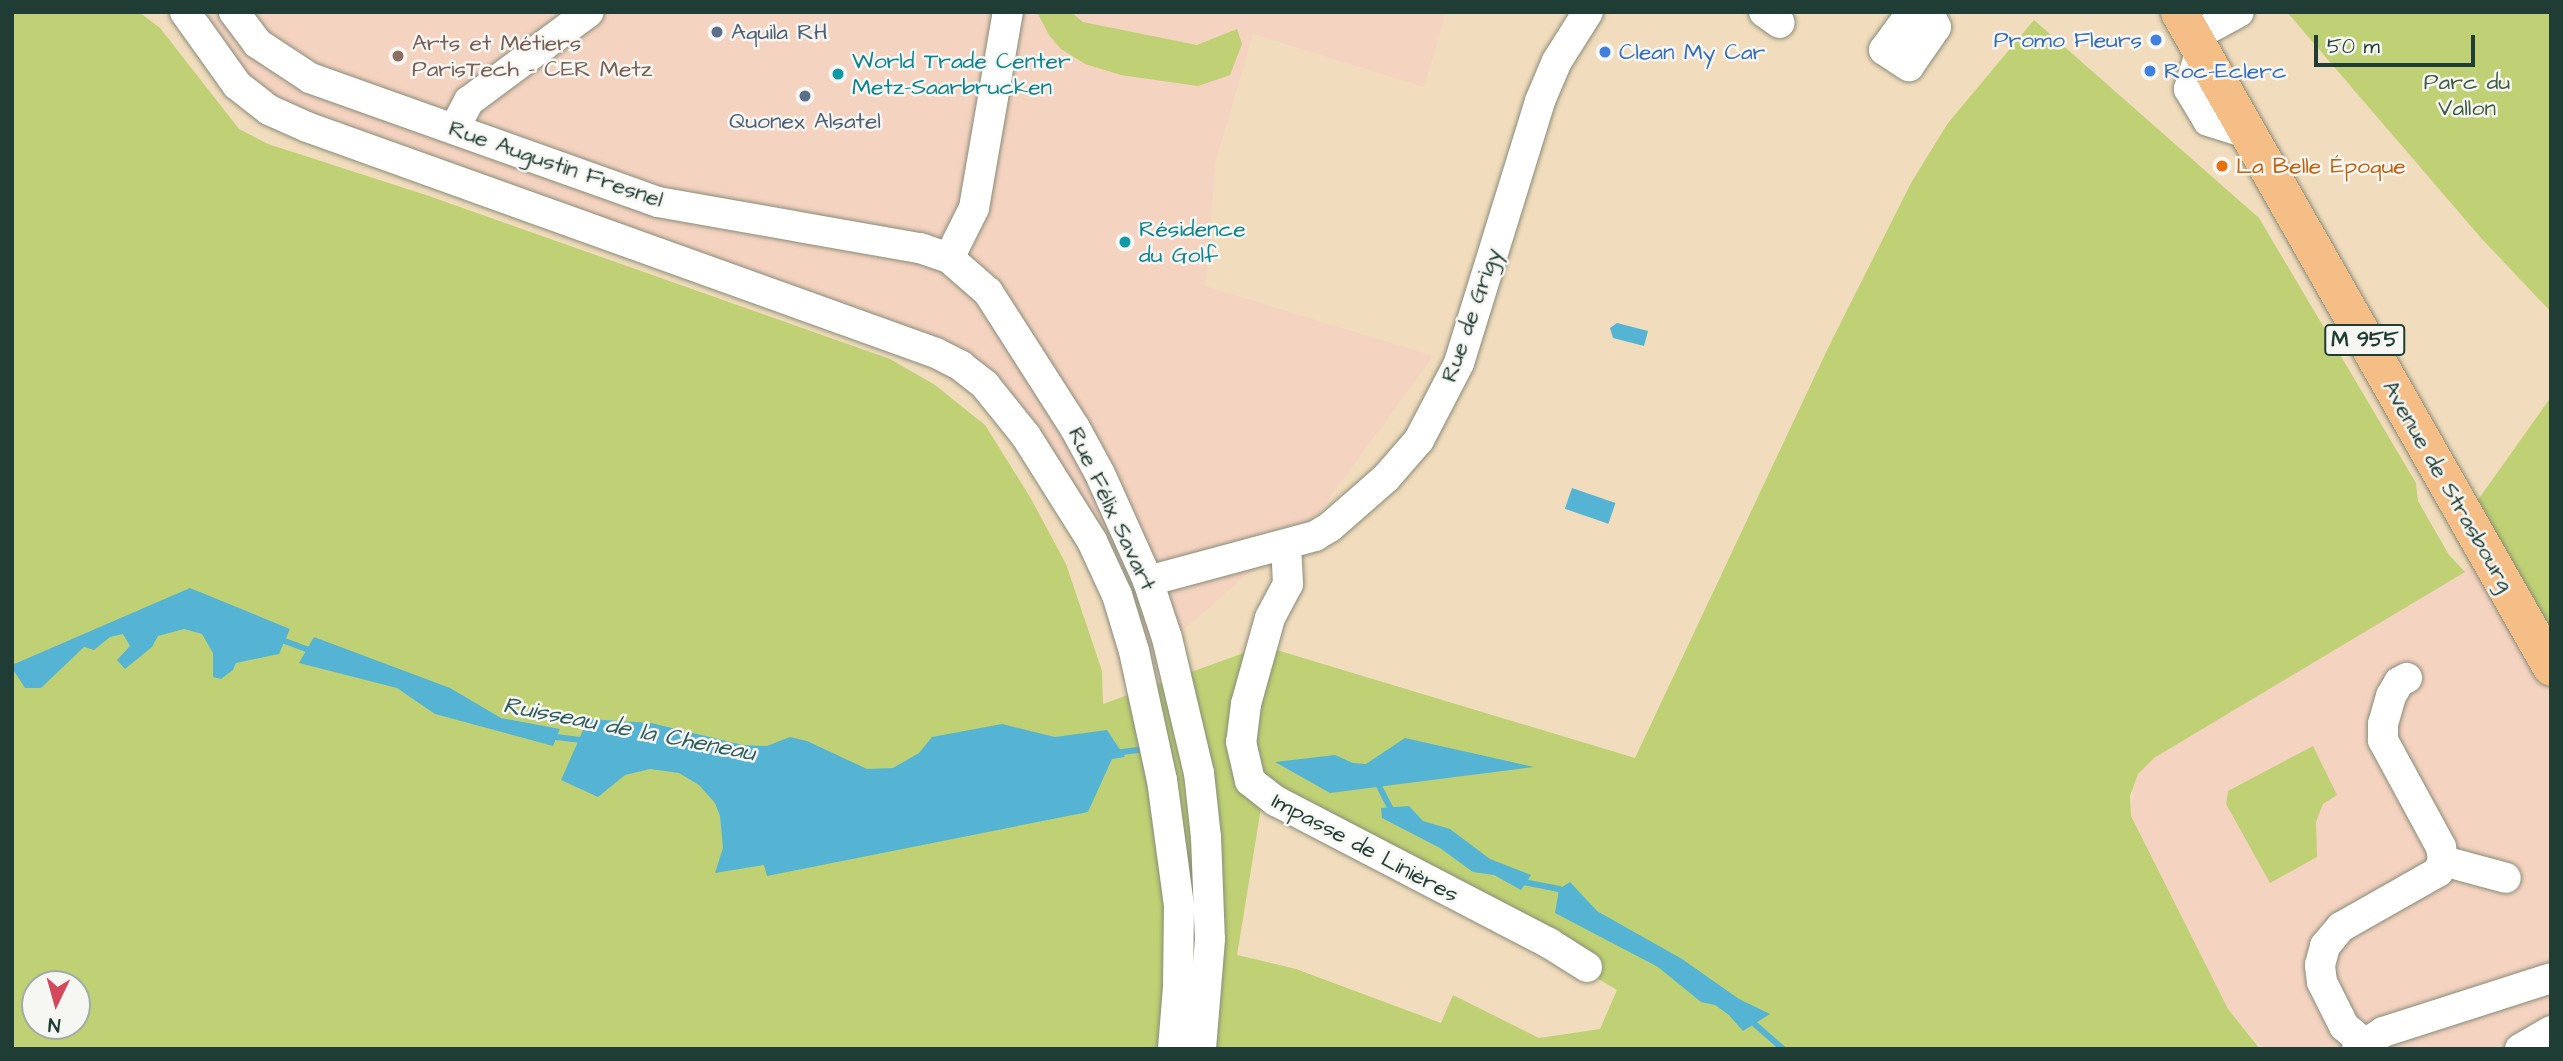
<!DOCTYPE html>
<html>
<head>
<meta charset="utf-8">
<style>
  body { margin:0 }
  #map { position:relative; width:2563px; height:1061px; overflow:hidden; background:#f1dcbd; font-family:"Architects Daughter",sans-serif }
  div>[style] { position:absolute }
  .built>* { inset:0; background:#f5d3c1 }
  .green>* { inset:0; background:#bfd174 }
  .water>* { inset:0; background:#55b4d4; transform-origin:0 0 }
  .stream>* { height:6px; margin:-3px; padding:0 3px; transform-origin:3px; border-radius:3px; background:#55b4d4 }
  .roads { filter:drop-shadow(0 0 2px #888c78) drop-shadow(0 0 2px #888c78) }
  .minor>* { height:30px; margin:-15px; padding:0 15px; transform-origin:15px; border-radius:15px; background:#fff }
  .major>* { height:37px; margin:-18.5px; padding:0 18.5px; transform-origin:18.5px; border-radius:18.5px; background:#f6be87 }
  .dots>* { width:19px; height:19px; translate:-50% -50%; box-sizing:border-box; border:4px solid #f6f6f2; border-radius:50% }
  span { translate:-50% -50%; white-space:nowrap; text-align:center; line-height:1.15; -webkit-text-stroke:5px #f6f6f2; paint-order:stroke }
  .shield-label span { padding:2px 5px; background:#f6f6f2; border:2px solid; border-radius:5px; -webkit-text-stroke-width:0 }
  .shield-label { font-size:21px; color:#1f3d34; font-weight:700 }
  .service-label { font-size:23px; color:#4e5e75 }
  .left { translate:0 -50%; text-align:left }
  .shop-label { font-size:23px; color:#366cbe }
  .right { translate:-100% -50%; text-align:right }
  .education-label { font-size:23px; color:#785e54 }
  .culture-label { font-size:23px; color:#0d838f }
  .park-label { font-size:23px; color:#3f5b41 }
  .street-label { font-size:23px; color:#1f3d34 }
  .food-label { font-size:23px; color:#c56008 }
  .water-label { font-size:24px; color:#2c5b5c; font-style:italic }
  .frame { position:absolute; inset:0; border:14px solid #1f3d34; pointer-events:none }
  .north { position:absolute; left:21px; top:970px; width:70px; height:70px; box-sizing:border-box; background:#f6f6f2; border:2px solid #a0aca6; border-radius:50%; rotate:185deg; font-size:19px; font-weight:700; line-height:28px; text-align:center; color:#1f3d34 }
  .north::after { content:''; display:block; margin:auto; width:24px; height:32px; background:#d1495b; clip-path:polygon(50% 0,100% 100%,50% 72%,0 100%) }
  .scale { position:absolute; left:2314px; top:35px; width:161px; height:32px; box-sizing:border-box; border:4px solid #1f3d34; border-top:0; padding-left:9px; font-size:21px; line-height:24px; white-space:nowrap; color:#1f3d34; -webkit-text-stroke:5px #f6f6f2; paint-order:stroke }
</style>
</head>
<body>
<div id="map">
  <div class="built">
    <div style="clip-path:polygon(167px 12px,1446px 12px,1424px 87px,1253px 34px,1216px 160px,1205px 286px,1433px 356px,1320px 511px,1123px 682px,1093px 569px,1037px 475px,976px 395px,916px 361px,270px 129px,227px 98px)"></div>
    <div style="clip-path:polygon(2477px 562px,2551px 694px,2551px 1049px,2264px 1049px,2227px 1009px,2130px 814px,2137px 776px,2152px 759px)"></div>
  </div>
  <div class="green">
    <div style="clip-path:polygon(evenodd,12px 12px,139px 12px,160px 28px,239px 129px,268px 144px,429px 196px,890px 359px,935px 385px,985px 425px,1030px 497px,1066px 564px,1102px 671px,1103px 704px,1263px 646px,1635px 758px,1829px 346px,1911px 183px,1948px 123px,2034px 20px,2259px 218px,2416px 483px,2418px 501px,2449px 555px,2465px 572px,2154px 758px,2138px 774px,2130px 796px,2131px 816px,2228px 1009px,2260px 1049px,12px 1049px,12px 12px,1262px 802px,1545px 947px,1617px 990px,1600px 1029px,1539px 1038px,1453px 995px,1441px 1023px,1296px 969px,1237px 955px,1262px 802px,12px 12px,35px 984px,77px 984px,77px 1026px,35px 1026px,35px 984px)"></div>
    <div style="clip-path:polygon(1037px 12px,1071px 12px,1083px 22px,1197px 45px,1237px 29px,1242px 44px,1230px 75px,1198px 86px,1121px 75px,1085px 64px,1061px 49px,1049px 35px)"></div>
    <div style="clip-path:polygon(2287px 12px,2551px 12px,2551px 312px,2481px 238px)"></div>
    <div style="clip-path:polygon(2551px 397px,2551px 640px,2473px 507px)"></div>
    <div style="clip-path:polygon(2313px 746px,2337px 795px,2323px 804px,2316px 822px,2317px 857px,2270px 883px,2226px 804px,2228px 791px)"></div>
  </div>
  <div class="water">
    <div style="clip-path:polygon(1617px 323px,1648px 331px,1644px 346px,1613px 338px,1610px 328px)"></div>
    <div style="left:1572px;top:488px;width:46px;height:22px;rotate:19deg"></div>
    <div style="clip-path:polygon(190px 588px,290px 629px,279px 654px,236px 663px,233px 670px,221px 679px,213px 677px,213px 653px,202px 634px,184px 629px,158px 636px,152px 647px,125px 669px,117px 660px,130px 646px,123px 634px,110px 637px,94px 650px,84px 647px,41px 688px,25px 688px,12px 668px,12px 665px)"></div>
    <div style="clip-path:polygon(314px 637px,450px 688px,501px 718px,560px 729px,553px 746px,435px 714px,397px 688px,299px 663px)"></div>
    <div style="clip-path:polygon(588px 719px,651px 723px,743px 745px,767px 746px,790px 737px,807px 741px,867px 769px,893px 768px,919px 753px,932px 737px,1002px 724px,1055px 737px,1107px 730px,1125px 757px,1112px 759px,1088px 812px,767px 876px,764px 865px,715px 873px,723px 848px,720px 816px,715px 803px,699px 785px,679px 773px,650px 769px,625px 775px,598px 797px,561px 780px)"></div>
    <div style="clip-path:polygon(1405px 738px,1534px 767px,1330px 793px,1275px 762px,1335px 755px,1353px 763px,1366px 764px)"></div>
    <div style="clip-path:polygon(1409px 806px,1423px 821px,1450px 829px,1490px 859px,1531px 875px,1521px 890px,1494px 875px,1473px 872px,1440px 848px,1382px 818px,1381px 808px)"></div>
    <div style="clip-path:polygon(1570px 882px,1597px 911px,1682px 959px,1739px 999px,1770px 1014px,1743px 1031px,1729px 1015px,1715px 1005px,1701px 1002px,1658px 967px,1555px 913px,1559px 889px)"></div>
  </div>
  <div class="stream">
    <div style="left:279px;top:639px;width:35px;rotate:20deg"></div>
    <div style="left:548px;top:736px;width:38px;rotate:7deg"></div>
    <div style="left:1114px;top:753px;width:26px;rotate:-7deg"></div>
    <div style="left:1377px;top:782px;width:33px;rotate:63deg"></div>
    <div style="left:1518px;top:881px;width:42px;rotate:11deg"></div>
    <div style="left:1559px;top:889px;width:6px;rotate:51deg"></div>
    <div style="left:1750px;top:1020px;width:44px;rotate:41.3deg"></div>
  </div>
  <div class="roads">
    <div class="minor">
      <div style="left:185px;top:12px;width:90px;rotate:54.5deg"></div>
      <div style="left:237px;top:85px;width:41px;rotate:38deg"></div>
      <div style="left:269px;top:110px;width:42px;rotate:24.1deg"></div>
      <div style="left:307px;top:127px;width:668px;rotate:19.76deg"></div>
      <div style="left:936px;top:353px;width:28px;rotate:27deg"></div>
      <div style="left:961px;top:366px;width:31px;rotate:38deg"></div>
      <div style="left:985px;top:385px;width:65px;rotate:51.2deg"></div>
      <div style="left:1026px;top:436px;width:124px;rotate:57.8deg"></div>
      <div style="left:1092px;top:541px;width:60px;rotate:65.2deg"></div>
      <div style="left:1117px;top:595px;width:59px;rotate:73.1deg"></div>
      <div style="left:1134px;top:651px;width:132px;rotate:77.8deg"></div>
      <div style="left:1162px;top:780px;width:127px;rotate:82.3deg"></div>
      <div style="left:1179px;top:906px;width:81px;rotate:90.7deg"></div>
      <div style="left:1178px;top:987px;width:62px;rotate:94.6deg"></div>
      <div style="left:234px;top:12px;width:39px;rotate:53deg"></div>
      <div style="left:257px;top:43px;width:64px;rotate:33.4deg"></div>
      <div style="left:310px;top:78px;width:369px;rotate:19.6deg"></div>
      <div style="left:658px;top:202px;width:266px;rotate:10deg"></div>
      <div style="left:920px;top:248px;width:31px;rotate:19deg"></div>
      <div style="left:949px;top:258px;width:52px;rotate:41.1deg"></div>
      <div style="left:988px;top:292px;width:161px;rotate:57.4deg"></div>
      <div style="left:1075px;top:428px;width:52px;rotate:61.5deg"></div>
      <div style="left:1100px;top:474px;width:117px;rotate:65.8deg"></div>
      <div style="left:1148px;top:581px;width:60px;rotate:71.6deg"></div>
      <div style="left:1167px;top:638px;width:139px;rotate:76.7deg"></div>
      <div style="left:1199px;top:773px;width:64px;rotate:83.8deg"></div>
      <div style="left:1206px;top:837px;width:102px;rotate:87.8deg"></div>
      <div style="left:1210px;top:939px;width:110px;rotate:94.7deg"></div>
      <div style="left:1764px;top:12px;width:19px;rotate:35deg"></div>
      <div style="left:1912px;top:12px;width:47px;rotate:126.4deg"></div>
      <div style="left:1884px;top:50px;width:30px;rotate:33deg"></div>
      <div style="left:1909px;top:66px;width:47px;rotate:-55.3deg"></div>
      <div style="left:1936px;top:27px;width:17px;rotate:-118deg"></div>
      <div style="left:2193px;top:37px;width:52px;rotate:-28.5deg"></div>
      <div style="left:2201px;top:50px;width:41px;rotate:107.1deg"></div>
      <div style="left:2189px;top:89px;width:37px;rotate:59deg"></div>
      <div style="left:2208px;top:121px;width:41px;rotate:17.1deg"></div>
      <div style="left:454px;top:129px;width:32px;rotate:-62deg"></div>
      <div style="left:469px;top:101px;width:149px;rotate:-36.6deg"></div>
      <div style="left:949px;top:258px;width:56px;rotate:-63.4deg"></div>
      <div style="left:974px;top:208px;width:199px;rotate:-80.2deg"></div>
      <div style="left:1286px;top:545px;width:39px;rotate:87deg"></div>
      <div style="left:1288px;top:584px;width:38px;rotate:118deg"></div>
      <div style="left:1270px;top:618px;width:89px;rotate:105.6deg"></div>
      <div style="left:1246px;top:704px;width:38px;rotate:97deg"></div>
      <div style="left:1241px;top:742px;width:40px;rotate:77deg"></div>
      <div style="left:1250px;top:781px;width:33px;rotate:38deg"></div>
      <div style="left:1276px;top:801px;width:308px;rotate:27.5deg"></div>
      <div style="left:1549px;top:943px;width:45px;rotate:32.3deg"></div>
      <div style="left:1148px;top:581px;width:173px;rotate:-15.1deg"></div>
      <div style="left:1315px;top:536px;width:17px;rotate:-31deg"></div>
      <div style="left:1330px;top:527px;width:74px;rotate:-41.2deg"></div>
      <div style="left:1386px;top:478px;width:50px;rotate:-49deg"></div>
      <div style="left:1419px;top:440px;width:87px;rotate:-62.5deg"></div>
      <div style="left:1459px;top:363px;width:274px;rotate:-72.8deg"></div>
      <div style="left:1540px;top:101px;width:43px;rotate:-67deg"></div>
      <div style="left:1557px;top:61px;width:58px;rotate:-57.7deg"></div>
      <div style="left:2443px;top:861px;width:65px;rotate:15.1deg"></div>
      <div style="left:2364px;top:1043px;width:26px;rotate:-140deg"></div>
      <div style="left:2344px;top:1026px;width:49px;rotate:-116.6deg"></div>
      <div style="left:2322px;top:982px;width:17px;rotate:-97deg"></div>
      <div style="left:2320px;top:965px;width:20px;rotate:-75deg"></div>
      <div style="left:2325px;top:946px;width:25px;rotate:-50deg"></div>
      <div style="left:2341px;top:927px;width:112px;rotate:-29.6deg"></div>
      <div style="left:2438px;top:872px;width:12px;rotate:-66deg"></div>
      <div style="left:2443px;top:861px;width:14px;rotate:-98deg"></div>
      <div style="left:2441px;top:847px;width:122px;rotate:-118.5deg"></div>
      <div style="left:2383px;top:740px;width:16px;rotate:-90deg"></div>
      <div style="left:2383px;top:724px;width:29px;rotate:-74deg"></div>
      <div style="left:2391px;top:696px;width:16px;rotate:-60deg"></div>
      <div style="left:2399px;top:682px;width:9px;rotate:-27deg"></div>
      <div style="left:2357px;top:1049px;width:31px;rotate:-33deg"></div>
      <div style="left:2383px;top:1032px;width:176px;rotate:-17.8deg"></div>
      <div style="left:2520px;top:1049px;width:36px;rotate:-30deg"></div>
    </div>
    <div class="major">
      <div style="left:2179px;top:12px;width:753px;rotate:60.41deg"></div>
    </div>
  </div>
  <div class="dots">
    <div style="left:717px;top:32px;background:#5c6f8a"></div>
    <div style="left:2156px;top:40px;background:#3f7fe0"></div>
    <div style="left:1605px;top:52px;background:#3f7fe0"></div>
    <div style="left:398px;top:56px;background:#8d6e63"></div>
    <div style="left:2150px;top:71px;background:#3f7fe0"></div>
    <div style="left:838px;top:74px;background:#0f9aa8"></div>
    <div style="left:805px;top:96px;background:#5c6f8a"></div>
    <div style="left:2222px;top:166px;background:#e8710a"></div>
    <div style="left:1125px;top:242px;background:#0f9aa8"></div>
  </div>
  <div class="shield-label">
    <span style="left:2365px;top:340px">M 955</span>
  </div>
  <div class="service-label">
    <span class="left" style="left:731px;top:32px">Aquila RH</span>
    <span style="left:805px;top:121px">Quonex Alsatel</span>
  </div>
  <div class="shop-label">
    <span class="right" style="left:2142px;top:40px">Promo Fleurs</span>
    <span class="left" style="left:1619px;top:52px">Clean My Car</span>
    <span class="left" style="left:2164px;top:71px">Roc-Eclerc</span>
  </div>
  <div class="education-label">
    <span class="left" style="left:412px;top:56px">Arts et Métiers<br>ParisTech - CER Metz</span>
  </div>
  <div class="culture-label">
    <span class="left" style="left:852px;top:74px">World Trade Center<br>Metz-Saarbrucken</span>
    <span class="left" style="left:1139px;top:242px">Résidence<br>du Golf</span>
  </div>
  <div class="park-label">
    <span style="left:2467px;top:95px">Parc du<br>Vallon</span>
  </div>
  <div class="street-label">
    <span style="left:556px;top:164px;rotate:19deg">Rue Augustin Fresnel</span>
    <span style="left:1471px;top:315px;rotate:-71deg">Rue de Grigy</span>
    <span style="left:2448px;top:486px;rotate:60deg">Avenue de Strasbourg</span>
    <span style="left:1112px;top:509px;rotate:65deg">Rue Félix Savart</span>
    <span style="left:1365px;top:848px;rotate:28deg">Impasse de Linières</span>
  </div>
  <div class="food-label">
    <span class="left" style="left:2236px;top:166px">La Belle Époque</span>
  </div>
  <div class="water-label">
    <span style="left:629px;top:730px;rotate:11deg">Ruisseau de la Cheneau</span>
  </div>
  <div class="frame"></div>
  <div class="north">N</div>
  <div class="scale">50 m</div>
</div>
</body>
</html>
